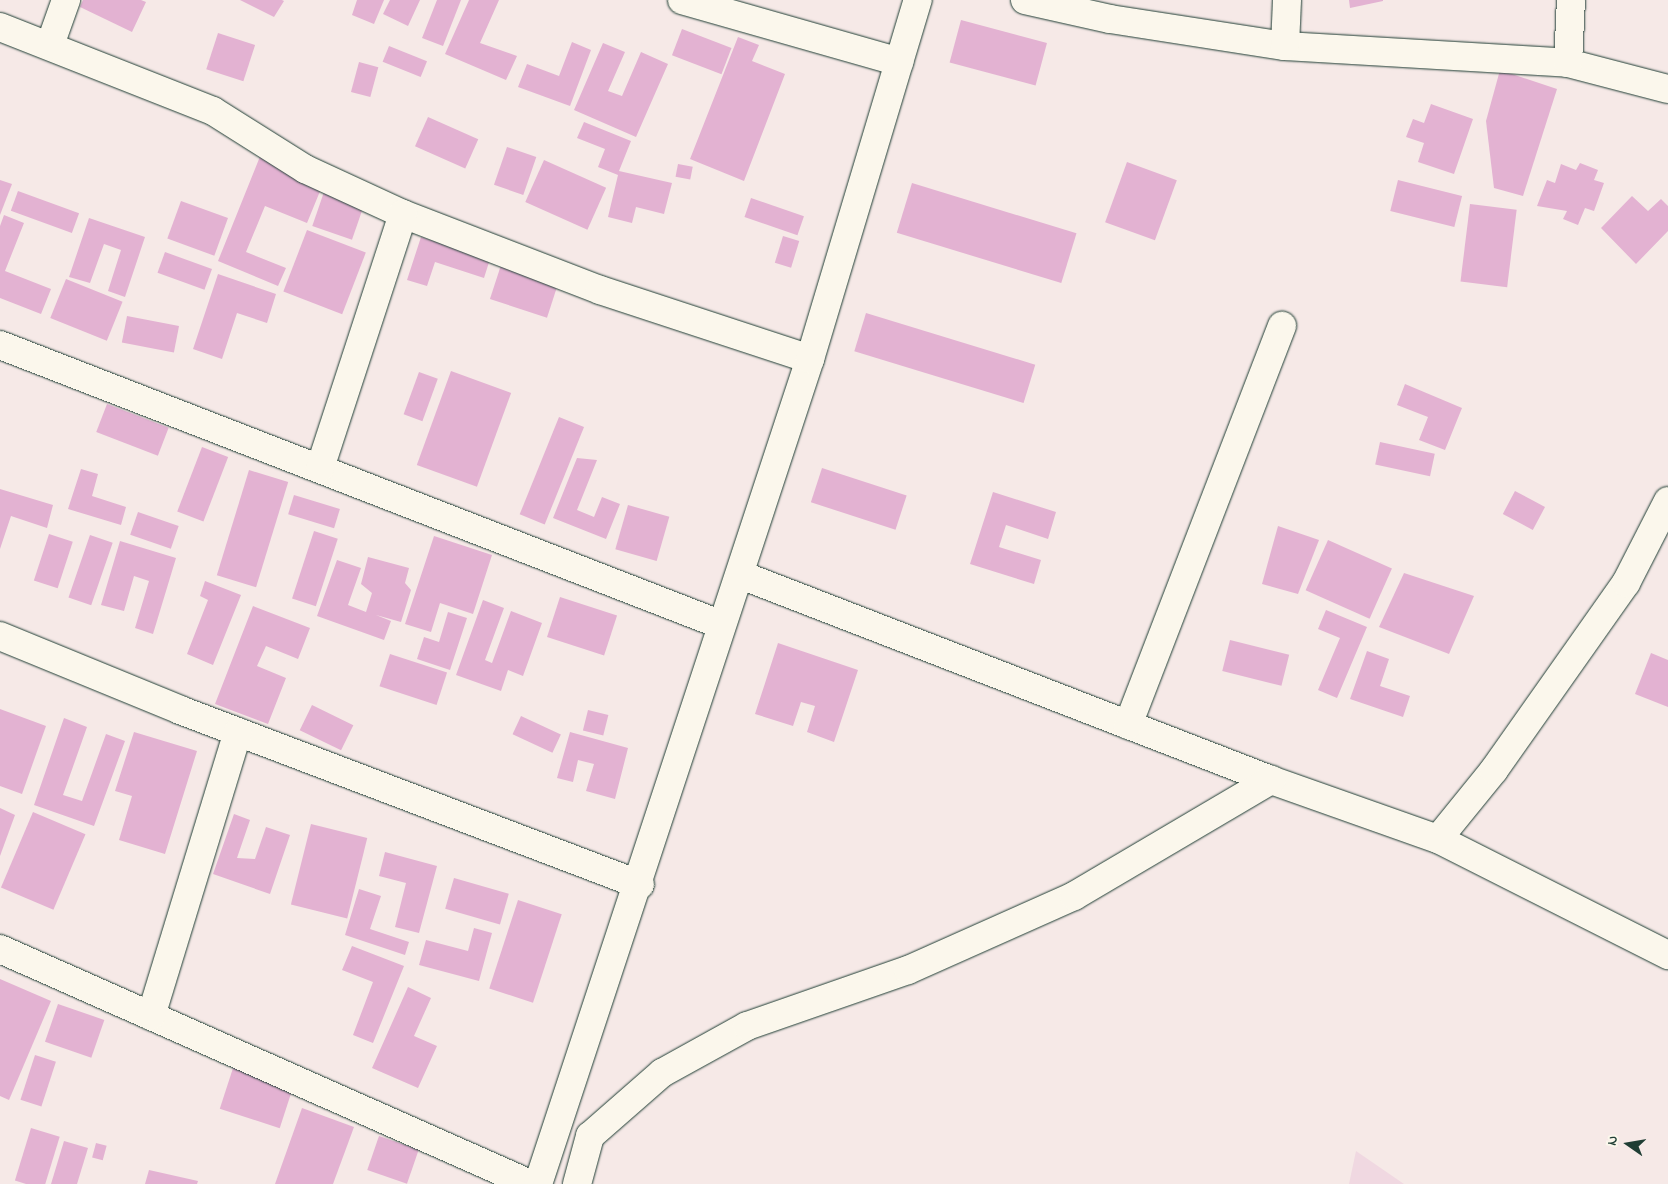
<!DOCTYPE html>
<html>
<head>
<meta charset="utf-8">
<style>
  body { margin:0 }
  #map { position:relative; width:1668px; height:1184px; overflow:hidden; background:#f6e9e7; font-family:"Indie Flower",sans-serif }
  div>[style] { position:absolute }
  .built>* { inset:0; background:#f0d8e1 }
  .building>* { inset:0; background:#e3b2d2; transform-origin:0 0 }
  .roads { filter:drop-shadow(0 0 1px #1f3d34) drop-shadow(0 0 1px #1f3d34) }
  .street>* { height:28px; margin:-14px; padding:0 14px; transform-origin:14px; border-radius:14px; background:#fbf7ec }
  span { translate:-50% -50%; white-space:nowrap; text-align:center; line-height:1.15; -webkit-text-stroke:4px #fbf7ec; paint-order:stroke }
  .north { position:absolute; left:1603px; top:1119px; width:50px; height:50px; -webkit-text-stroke:4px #fbf7ec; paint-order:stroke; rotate:283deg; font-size:14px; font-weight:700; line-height:20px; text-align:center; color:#1f3d34 }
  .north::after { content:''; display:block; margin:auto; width:18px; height:22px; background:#1f3d34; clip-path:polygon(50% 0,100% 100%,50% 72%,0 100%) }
</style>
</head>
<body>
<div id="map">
  <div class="built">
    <div style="clip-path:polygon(1356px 1151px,1404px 1184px,1349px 1184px)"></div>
  </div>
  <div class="building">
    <div style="clip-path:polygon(83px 0,141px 0,146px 2px,132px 32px,80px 7px)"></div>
    <div style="clip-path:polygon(240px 0,282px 0,284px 1px,274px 17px)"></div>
    <div style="clip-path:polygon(357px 0,384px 0,374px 24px,352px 15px)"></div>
    <div style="clip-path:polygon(390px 0,420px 0,408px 26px,383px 14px)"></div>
    <div style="clip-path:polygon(437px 0,461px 0,443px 46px,422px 38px)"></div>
    <div style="clip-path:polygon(469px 0,499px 0,480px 43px,517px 56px,506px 80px,445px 54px)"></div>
    <div style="clip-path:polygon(1349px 0,1383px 0,1383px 1px,1350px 8px)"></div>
    <div style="left:961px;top:20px;width:89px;height:44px;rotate:15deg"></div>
    <div style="left:682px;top:29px;width:53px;height:28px;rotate:21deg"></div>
    <div style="left:218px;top:33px;width:39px;height:38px;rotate:18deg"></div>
    <div style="clip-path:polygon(738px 37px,759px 45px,752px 61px,785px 74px,744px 181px,690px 159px)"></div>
    <div style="clip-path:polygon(572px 42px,591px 50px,570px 106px,518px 87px,527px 64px,559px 76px)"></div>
    <div style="clip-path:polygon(603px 43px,625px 52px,608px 91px,622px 96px,641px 52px,668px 64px,636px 137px,574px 110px)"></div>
    <div style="left:389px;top:46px;width:41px;height:17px;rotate:22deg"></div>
    <div style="left:359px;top:62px;width:20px;height:31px;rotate:15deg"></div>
    <div style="clip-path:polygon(1500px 70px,1557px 89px,1523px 196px,1494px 188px,1486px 121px)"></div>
    <div style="clip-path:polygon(1431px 104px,1473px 119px,1454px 174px,1418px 162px,1424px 143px,1406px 137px,1413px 119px,1424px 123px)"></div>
    <div style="left:428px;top:117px;width:55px;height:32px;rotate:24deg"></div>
    <div style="clip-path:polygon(584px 122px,631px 141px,619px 171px,672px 183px,664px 214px,636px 207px,632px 223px,608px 217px,618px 175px,598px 167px,605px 149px,577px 138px)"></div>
    <div style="left:507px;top:147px;width:31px;height:40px;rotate:19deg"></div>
    <div style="clip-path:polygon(261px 154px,325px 179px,307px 223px,265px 206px,246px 252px,286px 268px,278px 286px,218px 261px)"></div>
    <div style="left:544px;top:160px;width:68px;height:46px;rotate:24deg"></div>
    <div style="left:1127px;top:162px;width:53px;height:64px;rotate:20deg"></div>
    <div style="clip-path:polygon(1580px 163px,1598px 170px,1594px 180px,1604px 183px,1594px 211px,1585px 208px,1578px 225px,1563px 219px,1567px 211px,1537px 206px,1547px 180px,1555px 183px,1561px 164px,1576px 170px)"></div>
    <div style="left:678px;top:164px;width:15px;height:13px;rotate:11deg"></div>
    <div style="clip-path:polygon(0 180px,12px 184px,0 215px)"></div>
    <div style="left:1398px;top:180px;width:66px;height:32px;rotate:14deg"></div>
    <div style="left:912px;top:183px;width:172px;height:52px;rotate:17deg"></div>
    <div style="left:18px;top:191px;width:65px;height:21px;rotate:20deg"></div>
    <div style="left:324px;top:192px;width:42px;height:36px;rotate:19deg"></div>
    <div style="clip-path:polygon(1632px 196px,1648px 211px,1661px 199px,1668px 206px,1668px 231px,1636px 264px,1601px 228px)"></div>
    <div style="left:751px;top:198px;width:56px;height:20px;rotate:19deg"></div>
    <div style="left:181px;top:201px;width:50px;height:40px;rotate:20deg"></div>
    <div style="left:1470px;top:204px;width:47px;height:78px;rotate:7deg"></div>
    <div style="clip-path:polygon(4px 215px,24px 223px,5px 271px,51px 289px,41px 314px,0 298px,0 226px)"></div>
    <div style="clip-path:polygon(89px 218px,145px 237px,125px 297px,108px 291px,121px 250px,104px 244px,90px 283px,69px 277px)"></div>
    <div style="left:307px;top:230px;width:63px;height:66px;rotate:21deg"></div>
    <div style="left:783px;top:236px;width:17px;height:28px;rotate:17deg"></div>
    <div style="clip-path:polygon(421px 237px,490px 259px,484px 278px,435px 262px,427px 286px,407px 280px)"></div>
    <div style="left:165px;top:252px;width:50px;height:22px;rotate:20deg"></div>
    <div style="left:502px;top:262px;width:60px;height:39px;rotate:18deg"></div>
    <div style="clip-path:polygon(218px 274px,276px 294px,267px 323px,237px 313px,222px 359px,193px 349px)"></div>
    <div style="left:66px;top:279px;width:61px;height:42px;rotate:22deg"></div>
    <div style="left:866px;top:313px;width:177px;height:40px;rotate:17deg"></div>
    <div style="left:127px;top:316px;width:53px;height:27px;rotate:11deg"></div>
    <div style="left:451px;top:371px;width:64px;height:100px;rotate:20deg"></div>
    <div style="left:419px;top:372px;width:20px;height:45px;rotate:20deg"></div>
    <div style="clip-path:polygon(1405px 384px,1462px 408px,1445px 450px,1419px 440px,1428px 417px,1397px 405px)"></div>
    <div style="left:107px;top:404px;width:66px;height:30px;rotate:21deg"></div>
    <div style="left:559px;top:417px;width:27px;height:105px;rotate:22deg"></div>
    <div style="left:1380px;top:442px;width:56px;height:23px;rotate:12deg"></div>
    <div style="left:202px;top:447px;width:28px;height:69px;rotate:21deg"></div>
    <div style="clip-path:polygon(577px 458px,597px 460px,577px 510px,594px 517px,602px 497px,620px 504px,606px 539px,553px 518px)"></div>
    <div style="left:822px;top:468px;width:89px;height:36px;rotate:18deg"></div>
    <div style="clip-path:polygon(81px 469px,98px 474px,92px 496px,126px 507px,121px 525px,68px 509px)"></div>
    <div style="left:249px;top:470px;width:41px;height:110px;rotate:17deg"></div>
    <div style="clip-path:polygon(0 489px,53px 505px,47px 528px,11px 516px,0 549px)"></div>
    <div style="left:1515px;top:491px;width:34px;height:26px;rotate:28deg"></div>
    <div style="clip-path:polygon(993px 492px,1056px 512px,1048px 539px,1006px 525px,999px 547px,1041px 560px,1034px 584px,970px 564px)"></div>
    <div style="left:294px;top:495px;width:48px;height:20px;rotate:17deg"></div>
    <div style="left:628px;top:505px;width:43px;height:46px;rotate:16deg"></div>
    <div style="left:138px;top:512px;width:43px;height:24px;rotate:19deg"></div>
    <div style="clip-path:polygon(1278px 526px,1319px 540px,1298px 594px,1262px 584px)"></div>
    <div style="left:314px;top:531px;width:25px;height:71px;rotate:18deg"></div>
    <div style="left:49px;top:534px;width:25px;height:49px;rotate:18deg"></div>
    <div style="left:90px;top:535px;width:24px;height:66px;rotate:19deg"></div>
    <div style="clip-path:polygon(434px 536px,492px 555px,473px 614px,440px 603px,431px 632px,405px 624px)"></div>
    <div style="left:1328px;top:540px;width:70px;height:55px;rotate:24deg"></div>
    <div style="clip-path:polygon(120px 541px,176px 558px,153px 634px,135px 628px,149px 581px,134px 576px,124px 611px,101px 605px)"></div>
    <div style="clip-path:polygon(368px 557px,409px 568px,405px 583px,411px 590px,401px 622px,376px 615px,391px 621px,384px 640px,317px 616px,337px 560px,361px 568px,348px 605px,366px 612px,372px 593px,361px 584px)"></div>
    <div style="clip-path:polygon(1404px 573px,1474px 596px,1449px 654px,1379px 627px)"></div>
    <div style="clip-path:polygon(205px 581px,241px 595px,213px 665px,187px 654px,208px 600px,200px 596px)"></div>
    <div style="left:560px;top:597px;width:60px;height:42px;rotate:18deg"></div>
    <div style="clip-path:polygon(483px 600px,504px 608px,485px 660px,492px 663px,511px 611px,542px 623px,523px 676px,508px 670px,501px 691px,456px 675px)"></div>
    <div style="clip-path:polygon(253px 606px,310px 628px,298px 659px,266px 646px,257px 666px,286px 678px,268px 724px,215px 704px)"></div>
    <div style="clip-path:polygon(1326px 610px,1367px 627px,1337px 698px,1318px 690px,1340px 638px,1318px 629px)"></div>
    <div style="clip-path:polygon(448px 612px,467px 618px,450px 670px,417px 659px,424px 637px,439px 642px)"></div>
    <div style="left:1230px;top:640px;width:61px;height:32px;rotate:14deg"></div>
    <div style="clip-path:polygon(778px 643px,858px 670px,834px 742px,807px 732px,815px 706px,801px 702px,793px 726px,755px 714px)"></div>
    <div style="clip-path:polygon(1367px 651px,1389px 659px,1380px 686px,1410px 696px,1403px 717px,1350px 699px)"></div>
    <div style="clip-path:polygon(1651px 653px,1668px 660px,1668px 707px,1635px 694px)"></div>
    <div style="left:390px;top:654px;width:60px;height:34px;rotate:18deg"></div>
    <div style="left:312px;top:705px;width:46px;height:28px;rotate:26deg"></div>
    <div style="clip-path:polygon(0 709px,46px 726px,22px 794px,0 786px)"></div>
    <div style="left:588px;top:710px;width:21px;height:21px;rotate:14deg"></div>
    <div style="left:521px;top:716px;width:44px;height:20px;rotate:25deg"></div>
    <div style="clip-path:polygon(64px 718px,87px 727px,63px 795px,82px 801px,106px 734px,125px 741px,94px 826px,34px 805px)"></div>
    <div style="clip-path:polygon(134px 732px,197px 751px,165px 854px,119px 840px,132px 796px,115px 791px)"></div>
    <div style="clip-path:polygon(570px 732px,628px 748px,615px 799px,586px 791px,594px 764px,578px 760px,573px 782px,557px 778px)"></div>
    <div style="clip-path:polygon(0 808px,15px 815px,0 856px)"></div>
    <div style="left:33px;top:812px;width:57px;height:82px;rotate:23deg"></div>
    <div style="clip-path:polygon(234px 814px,250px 820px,237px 858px,255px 859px,266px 827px,290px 835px,270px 894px,213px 874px)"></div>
    <div style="left:311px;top:824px;width:58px;height:83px;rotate:14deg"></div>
    <div style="clip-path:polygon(385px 852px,437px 866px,419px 933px,395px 927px,406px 883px,379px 876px)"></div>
    <div style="left:454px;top:878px;width:57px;height:32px;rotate:16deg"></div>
    <div style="clip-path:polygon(359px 889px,381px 896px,370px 929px,409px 942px,405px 955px,345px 935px)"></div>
    <div style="left:518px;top:900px;width:46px;height:93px;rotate:18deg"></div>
    <div style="clip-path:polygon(474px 928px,492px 933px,479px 981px,419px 965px,426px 940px,468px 951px)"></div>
    <div style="clip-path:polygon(352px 946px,404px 966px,373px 1043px,353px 1035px,373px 982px,342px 970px)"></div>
    <div style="clip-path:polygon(0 979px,51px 1001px,9px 1100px,0 1096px)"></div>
    <div style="clip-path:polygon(408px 987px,431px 998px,414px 1036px,437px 1046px,418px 1088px,372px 1068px)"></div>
    <div style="left:58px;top:1004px;width:49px;height:40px;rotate:19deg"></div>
    <div style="left:35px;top:1055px;width:22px;height:47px;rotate:18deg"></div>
    <div style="left:234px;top:1065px;width:63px;height:46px;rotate:18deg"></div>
    <div style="clip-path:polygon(302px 1108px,354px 1127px,333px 1184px,275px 1184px)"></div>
    <div style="left:31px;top:1128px;width:30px;height:55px;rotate:17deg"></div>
    <div style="left:379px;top:1136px;width:42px;height:36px;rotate:19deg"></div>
    <div style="clip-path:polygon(64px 1141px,88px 1148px,77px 1184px,51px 1184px)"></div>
    <div style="left:96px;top:1143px;width:11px;height:15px;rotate:15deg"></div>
    <div style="clip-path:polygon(149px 1170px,198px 1181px,197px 1184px,145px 1184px)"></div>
  </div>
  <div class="roads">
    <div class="street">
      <div style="left:682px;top:0;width:226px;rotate:15.9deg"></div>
      <div style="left:1025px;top:0;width:87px;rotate:12.6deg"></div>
      <div style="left:1110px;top:19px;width:177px;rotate:8.8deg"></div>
      <div style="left:1285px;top:46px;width:284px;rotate:3.4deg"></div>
      <div style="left:1568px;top:63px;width:103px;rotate:14.6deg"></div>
      <div style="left:0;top:27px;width:229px;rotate:21.5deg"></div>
      <div style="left:213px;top:111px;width:109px;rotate:32.2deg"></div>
      <div style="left:305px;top:169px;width:108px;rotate:24.7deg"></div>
      <div style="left:403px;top:214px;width:211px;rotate:21.1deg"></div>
      <div style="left:600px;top:290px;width:221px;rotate:18.2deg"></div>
      <div style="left:50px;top:45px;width:48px;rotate:-70.4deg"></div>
      <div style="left:1285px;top:46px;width:46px;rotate:-87.5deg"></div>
      <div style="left:1568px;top:63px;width:63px;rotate:-87.3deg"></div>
      <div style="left:0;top:345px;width:774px;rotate:21.2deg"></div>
      <div style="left:320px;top:468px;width:267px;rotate:-71.9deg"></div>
      <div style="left:741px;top:575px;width:568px;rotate:21.15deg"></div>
      <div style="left:1271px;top:780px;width:177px;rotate:19.5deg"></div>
      <div style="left:1438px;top:839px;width:258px;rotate:26.8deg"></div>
      <div style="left:0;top:636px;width:195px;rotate:22.3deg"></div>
      <div style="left:180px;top:710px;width:492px;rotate:20.8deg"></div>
      <div style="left:1128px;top:725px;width:428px;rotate:-68.9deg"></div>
      <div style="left:1438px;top:839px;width:89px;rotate:-50.9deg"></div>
      <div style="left:1494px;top:770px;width:229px;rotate:-54.8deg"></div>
      <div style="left:1626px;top:583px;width:92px;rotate:-62.9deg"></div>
      <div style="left:0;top:949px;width:580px;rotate:23.91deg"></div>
      <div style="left:151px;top:1016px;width:297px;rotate:-73deg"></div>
      <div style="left:538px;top:1184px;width:869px;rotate:-71.75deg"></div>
      <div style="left:810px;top:359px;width:375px;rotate:-73.3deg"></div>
      <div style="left:577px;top:1184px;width:50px;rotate:-74.8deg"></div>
      <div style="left:590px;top:1136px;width:96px;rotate:-41.2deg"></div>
      <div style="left:662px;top:1073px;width:97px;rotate:-28.9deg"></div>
      <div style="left:747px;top:1026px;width:170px;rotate:-19.2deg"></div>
      <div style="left:908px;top:970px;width:182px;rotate:-24deg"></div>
      <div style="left:1074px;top:896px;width:229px;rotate:-30.5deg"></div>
    </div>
  </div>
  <div class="north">N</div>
</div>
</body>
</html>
